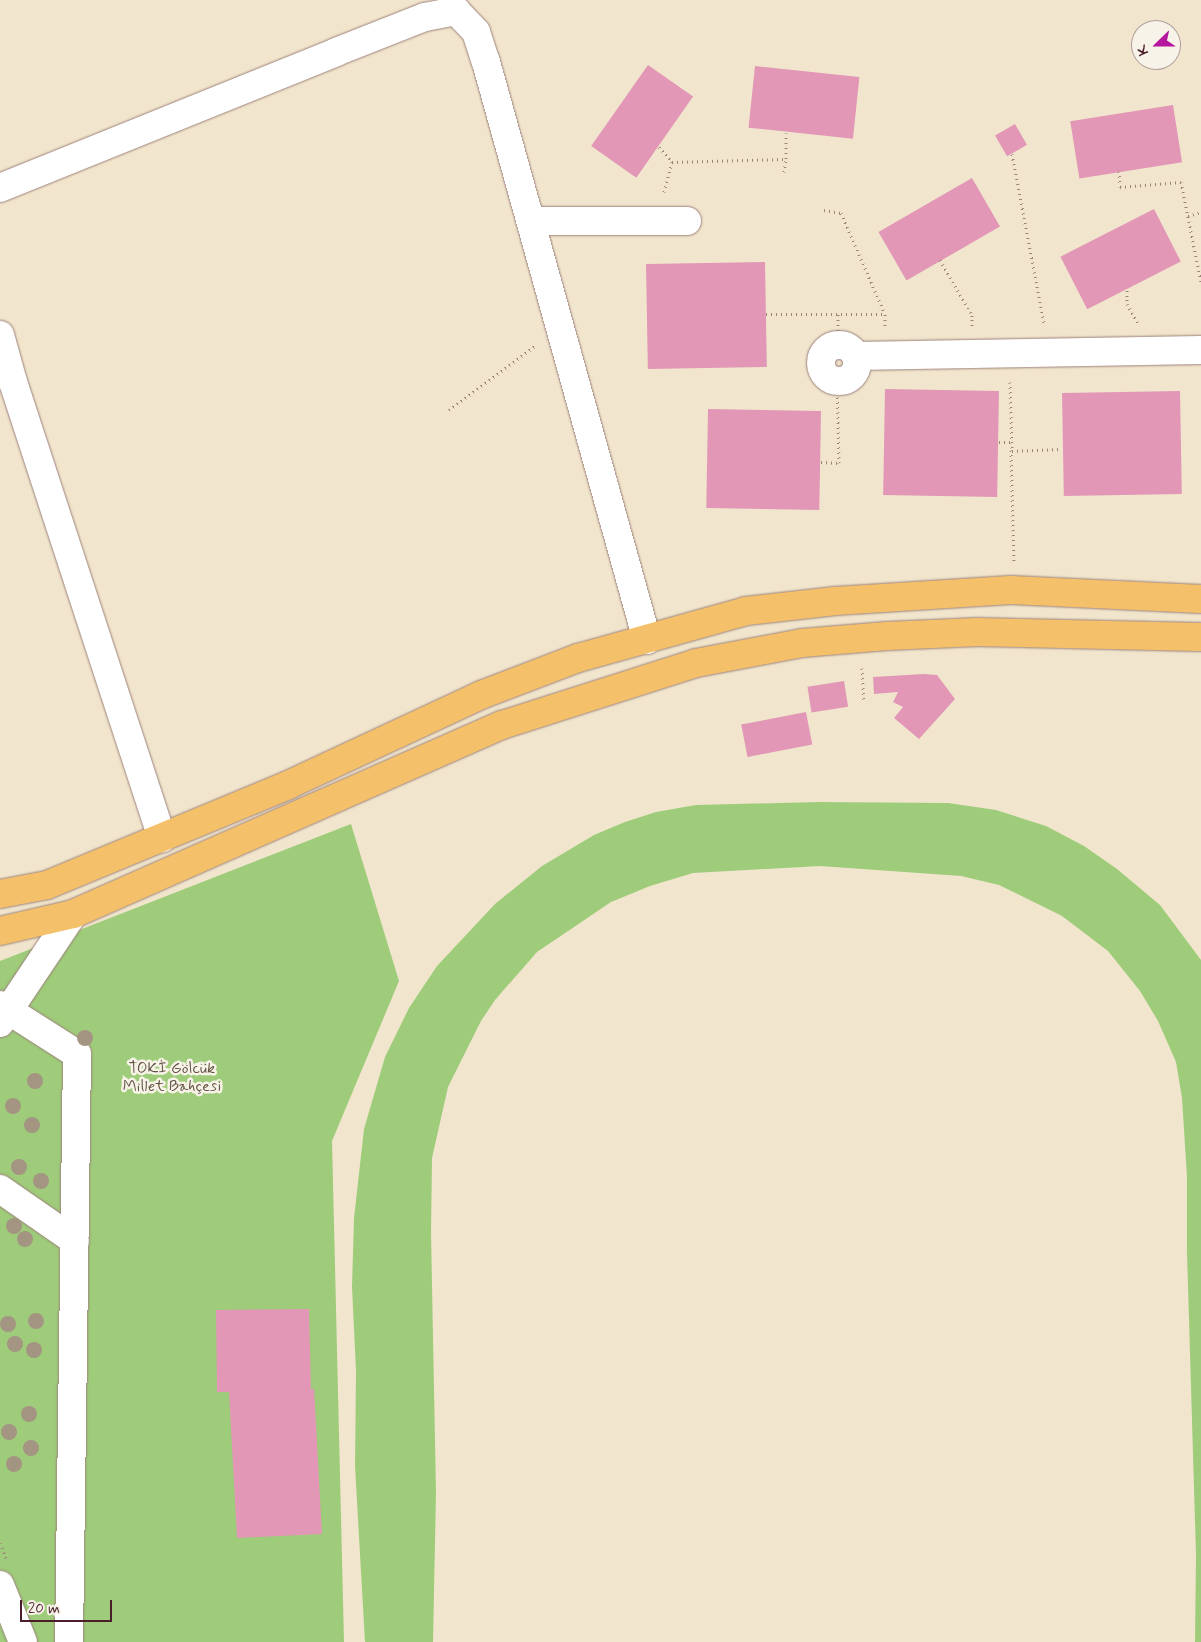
<!DOCTYPE html>
<html>
<head>
<meta charset="utf-8">
<style>
  body { margin:0 }
  #map { position:relative; width:1201px; height:1642px; overflow:hidden; background:#f1e6cd; font-family:Mynerve,sans-serif }
  div>[style] { position:absolute }
  .green>* { inset:0; background:#9ecc7a }
  .building>* { inset:0; background:#e197b5; transform-origin:0 0 }
  .path>* { height:3px; margin-top:-1.5px; transform-origin:0; background:repeating-linear-gradient(90deg,#9e827c 0 1px,transparent 0 5px) }
  .roads { filter:drop-shadow(0 0 1px #9e827c) drop-shadow(0 0 1px #9e827c) }
  .minor>* { height:28px; margin:-14px; padding:0 14px; transform-origin:14px; border-radius:14px; background:#fff }
  .minor>.ring { margin:-14px; padding:0; box-sizing:content-box; background:none; border:28px solid #fff; border-radius:50% }
  .major>* { height:28px; margin:-14px; padding:0 14px; transform-origin:14px; border-radius:14px; background:#f4c16a }
  .trees>* { width:16px; height:16px; margin:-8px; border-radius:50%; background:#a39581 }
  span { translate:-50% -50%; white-space:nowrap; text-align:center; line-height:1.15; -webkit-text-stroke:5px #f7f3e8; paint-order:stroke }
  .park-label { font-size:16px; color:#635343 }
  .north { position:absolute; left:1131px; top:20px; width:50px; height:50px; box-sizing:border-box; background:#f7f3e8; border:1px solid #b29e9c; border-radius:50%; rotate:248deg; font-size:14px; font-weight:700; line-height:20px; text-align:center; color:#4a1f2b }
  .north::after { content:''; display:block; margin:auto; width:18px; height:22px; background:#b5179e; clip-path:polygon(50% 0,100% 100%,50% 72%,0 100%) }
  .scale { position:absolute; left:20px; top:1600px; width:92px; height:22px; box-sizing:border-box; border:2px solid #4a1f2b; border-top:0; padding-left:6px; font-size:15px; line-height:18px; white-space:nowrap; color:#4a1f2b; -webkit-text-stroke:4px #f7f3e8; paint-order:stroke }
</style>
</head>
<body>
<div id="map">
  <div class="green">
    <div style="clip-path:polygon(818px 802px,948px 803px,996px 810px,1046px 826px,1084px 846px,1117px 869px,1160px 905px,1201px 960px,1201px 1642px,1195px 1642px,1196px 1555px,1187px 1252px,1187px 1177px,1182px 1098px,1176px 1062px,1158px 1021px,1140px 991px,1108px 951px,1062px 916px,999px 885px,961px 876px,820px 866px,693px 873px,650px 886px,611px 902px,537px 952px,495px 1000px,481px 1021px,448px 1087px,432px 1158px,431px 1232px,436px 1493px,433px 1642px,365px 1642px,355px 1466px,356px 1371px,352px 1287px,354px 1218px,364px 1129px,385px 1057px,409px 1008px,437px 966px,495px 904px,542px 866px,594px 835px,625px 822px,656px 812px,696px 805px)"></div>
    <div style="clip-path:polygon(351px 824px,399px 981px,332px 1141px,344px 1642px,0 1642px,0 961px)"></div>
  </div>
  <div class="building">
    <div style="left:648px;top:65px;width:55px;height:99px;rotate:35deg"></div>
    <div style="left:755px;top:66px;width:105px;height:62px;rotate:6deg"></div>
    <div style="left:1173px;top:105px;width:58px;height:104px;rotate:81deg"></div>
    <div style="left:1015px;top:124px;width:24px;height:23px;rotate:60deg"></div>
    <div style="left:972px;top:178px;width:56px;height:108px;rotate:60deg"></div>
    <div style="left:1154px;top:209px;width:59px;height:105px;rotate:63deg"></div>
    <div style="left:765px;top:262px;width:105px;height:119px;rotate:89deg"></div>
    <div style="left:999px;top:391px;width:106px;height:114px;rotate:91deg"></div>
    <div style="left:1180px;top:391px;width:103px;height:118px;rotate:89deg"></div>
    <div style="left:821px;top:411px;width:99px;height:113px;rotate:91deg"></div>
    <div style="clip-path:polygon(924px 674px,937px 675px,955px 699px,919px 739px,894px 718px,903px 707px,893px 702px,898px 692px,874px 694px,873px 677px)"></div>
    <div style="left:844px;top:681px;width:26px;height:37px;rotate:81deg"></div>
    <div style="left:806px;top:712px;width:33px;height:66px;rotate:79deg"></div>
    <div style="clip-path:polygon(309px 1309px,311px 1390px,314px 1388px,322px 1534px,237px 1538px,229px 1392px,217px 1392px,216px 1310px)"></div>
  </div>
  <div class="path">
    <div style="left:659px;top:147px;width:20px;rotate:49deg"></div>
    <div style="left:672px;top:162px;width:31px;rotate:105deg"></div>
    <div style="left:1012px;top:154px;width:172px;rotate:79.3deg"></div>
    <div style="left:672px;top:162px;width:114px;rotate:-1.5deg"></div>
    <div style="left:786px;top:159px;width:26px;rotate:-90deg"></div>
    <div style="left:1119px;top:171px;width:16px;rotate:86deg"></div>
    <div style="left:1120px;top:187px;width:61px;rotate:-4.7deg"></div>
    <div style="left:1181px;top:182px;width:102px;rotate:78.7deg"></div>
    <div style="left:784px;top:172px;width:13px;rotate:-81deg"></div>
    <div style="left:824px;top:210px;width:17px;rotate:10deg"></div>
    <div style="left:841px;top:213px;width:110px;rotate:66.5deg"></div>
    <div style="left:885px;top:314px;width:12px;rotate:90deg"></div>
    <div style="left:1188px;top:216px;width:14px;rotate:-17deg"></div>
    <div style="left:940px;top:260px;width:64px;rotate:59.8deg"></div>
    <div style="left:972px;top:315px;width:11px;rotate:90deg"></div>
    <div style="left:1127px;top:290px;width:14px;rotate:90deg"></div>
    <div style="left:1127px;top:304px;width:22px;rotate:60deg"></div>
    <div style="left:766px;top:314px;width:119px"></div>
    <div style="left:838px;top:314px;width:20px;rotate:90deg"></div>
    <div style="left:1010px;top:382px;width:69px;rotate:88.3deg"></div>
    <div style="left:1012px;top:451px;width:50px;rotate:-2.3deg"></div>
    <div style="left:449px;top:410px;width:107px;rotate:-36.7deg"></div>
    <div style="left:999px;top:442px;width:12px"></div>
    <div style="left:1011px;top:450px;width:111px;rotate:88.5deg"></div>
    <div style="left:821px;top:462px;width:18px;rotate:3deg"></div>
    <div style="left:839px;top:463px;width:82px;rotate:-91.4deg"></div>
    <div style="left:862px;top:668px;width:34px;rotate:87deg"></div>
    <div style="left:0;top:1543px;width:16px;rotate:68deg"></div>
  </div>
  <div class="roads">
    <div class="minor">
      <div style="left:0;top:188px;width:362px;rotate:-22deg"></div>
      <div style="left:336px;top:52px;width:96px;rotate:-21.5deg"></div>
      <div style="left:425px;top:17px;width:32px;rotate:-11deg"></div>
      <div style="left:456px;top:11px;width:29px;rotate:46deg"></div>
      <div style="left:476px;top:32px;width:32px;rotate:72deg"></div>
      <div style="left:486px;top:62px;width:600px;rotate:74.43deg"></div>
      <div style="left:531px;top:221px;width:156px"></div>
      <div style="left:0;top:335px;width:49px;rotate:74.5deg"></div>
      <div style="left:13px;top:382px;width:480px;rotate:71.9deg"></div>
      <div class="ring" style="left:821px;top:345px;width:8px;height:8px"></div>
      <div style="left:856px;top:356px;width:345px;rotate:-1deg"></div>
      <div style="left:0;top:1005px;width:91px;rotate:32.5deg"></div>
      <div style="left:77px;top:1054px;width:588px;rotate:90.78deg"></div>
      <div style="left:0;top:1023px;width:131px;rotate:-56.2deg"></div>
      <div style="left:0;top:1189px;width:91px;rotate:34.7deg"></div>
      <div style="left:0;top:1585px;width:61px;rotate:68deg"></div>
    </div>
    <div class="major">
      <div style="left:0;top:894px;width:48px;rotate:-10.8deg"></div>
      <div style="left:47px;top:885px;width:261px;rotate:-22.5deg"></div>
      <div style="left:288px;top:785px;width:213px;rotate:-25deg"></div>
      <div style="left:481px;top:695px;width:104px;rotate:-20.9deg"></div>
      <div style="left:578px;top:658px;width:174px;rotate:-15.6deg"></div>
      <div style="left:746px;top:611px;width:90px;rotate:-6.4deg"></div>
      <div style="left:835px;top:601px;width:176px;rotate:-3.6deg"></div>
      <div style="left:1011px;top:590px;width:190px;rotate:2.7deg"></div>
      <div style="left:0;top:931px;width:75px;rotate:-13.1deg"></div>
      <div style="left:73px;top:914px;width:469px;rotate:-23.8deg"></div>
      <div style="left:502px;top:725px;width:204px;rotate:-17.7deg"></div>
      <div style="left:696px;top:663px;width:108px;rotate:-10.7deg"></div>
      <div style="left:802px;top:643px;width:85px;rotate:-4.7deg"></div>
      <div style="left:887px;top:636px;width:91px;rotate:-2.5deg"></div>
      <div style="left:978px;top:632px;width:223px;rotate:1.3deg"></div>
    </div>
  </div>
  <div class="trees">
    <div style="left:85px;top:1038px"></div>
    <div style="left:35px;top:1081px"></div>
    <div style="left:13px;top:1106px"></div>
    <div style="left:32px;top:1125px"></div>
    <div style="left:19px;top:1167px"></div>
    <div style="left:41px;top:1181px"></div>
    <div style="left:14px;top:1226px"></div>
    <div style="left:25px;top:1239px"></div>
    <div style="left:36px;top:1321px"></div>
    <div style="left:8px;top:1324px"></div>
    <div style="left:15px;top:1344px"></div>
    <div style="left:34px;top:1350px"></div>
    <div style="left:29px;top:1414px"></div>
    <div style="left:9px;top:1432px"></div>
    <div style="left:31px;top:1448px"></div>
    <div style="left:14px;top:1464px"></div>
  </div>
  <div class="park-label">
    <span style="left:172px;top:1078px">TOKİ Gölcük<br>Millet Bahçesi</span>
  </div>
  <div class="north">K</div>
  <div class="scale">20 m</div>
</div>
</body>
</html>
